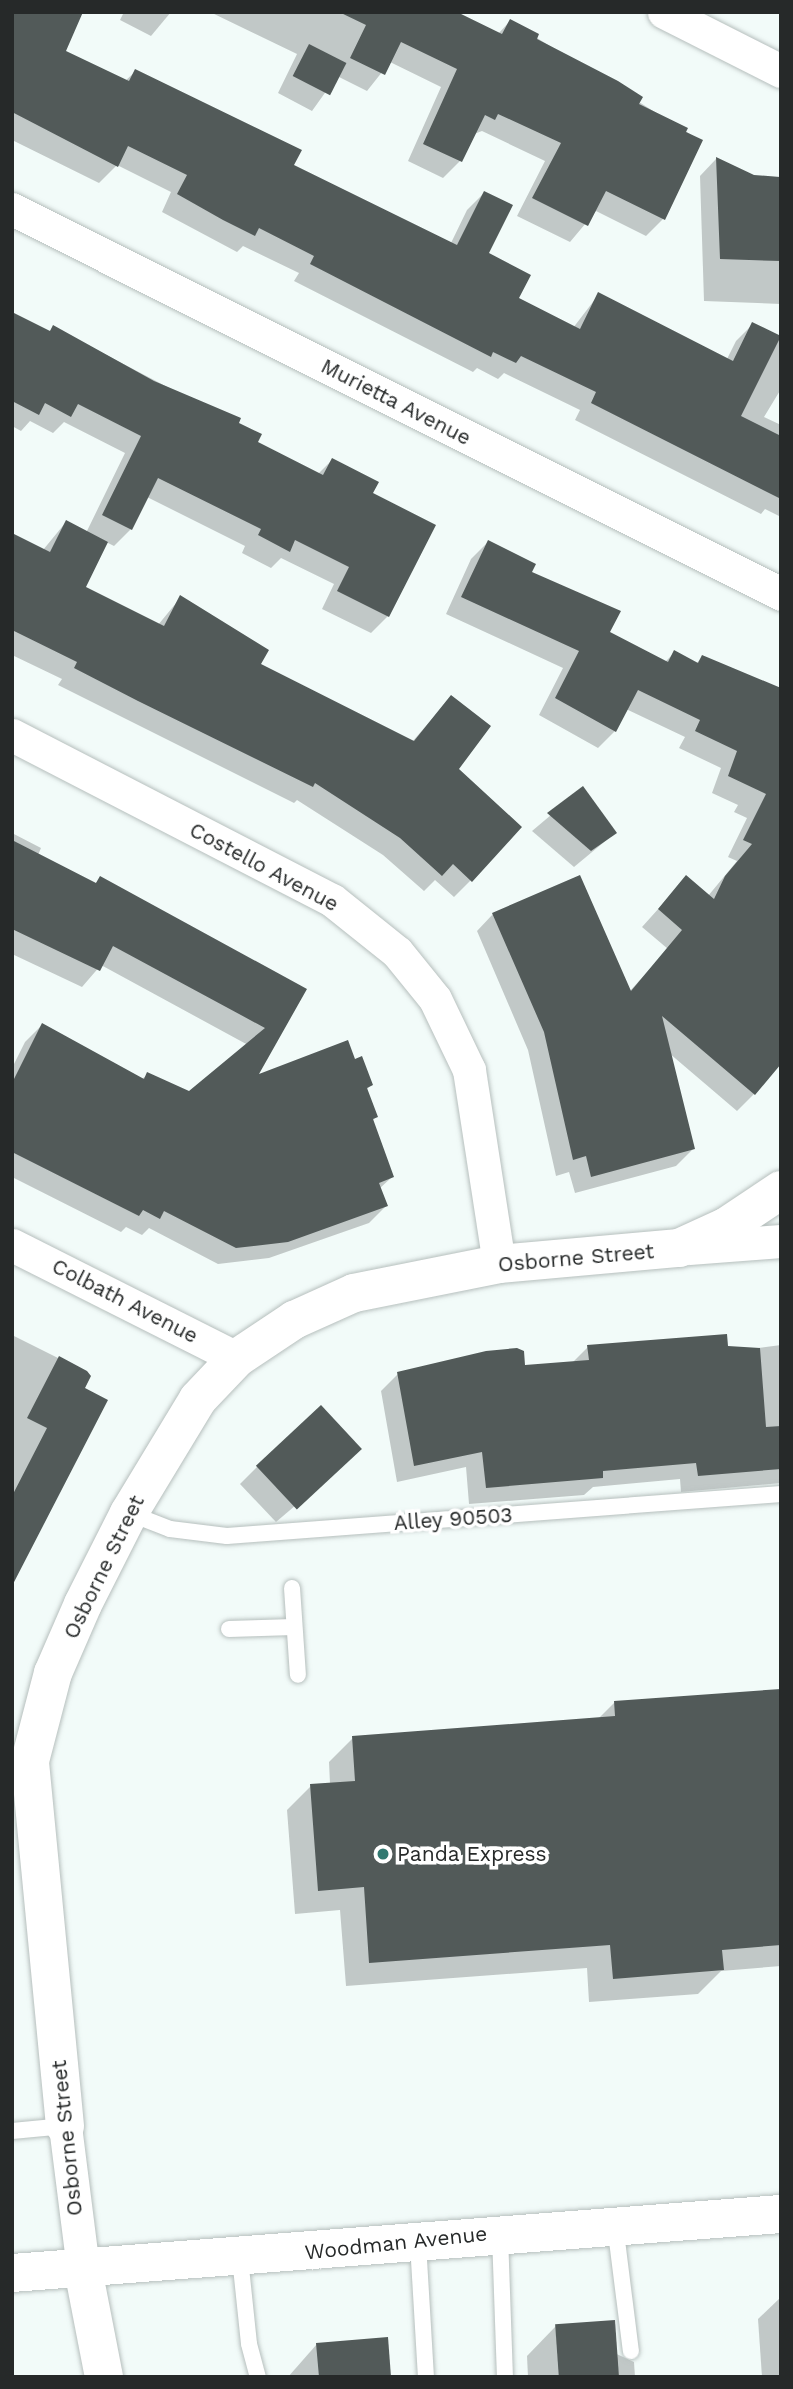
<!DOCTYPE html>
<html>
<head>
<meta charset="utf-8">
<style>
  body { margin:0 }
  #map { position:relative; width:793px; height:2389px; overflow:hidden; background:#f2fbf9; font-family:"Work Sans",sans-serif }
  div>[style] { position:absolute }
  .shadow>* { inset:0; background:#0003 }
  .building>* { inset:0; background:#525a59; transform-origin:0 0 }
  .roads { filter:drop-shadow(0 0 2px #b6bfbd) drop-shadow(0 0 2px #b6bfbd) }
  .lane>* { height:16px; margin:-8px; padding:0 8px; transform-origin:8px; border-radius:8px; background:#fff }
  .street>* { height:33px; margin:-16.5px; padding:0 16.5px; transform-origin:16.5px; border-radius:16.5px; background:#fff }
  .secondary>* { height:38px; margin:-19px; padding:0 19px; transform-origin:19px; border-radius:19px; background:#fff }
  .primary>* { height:38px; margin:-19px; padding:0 19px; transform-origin:19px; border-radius:19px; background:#fff }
  .dots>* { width:19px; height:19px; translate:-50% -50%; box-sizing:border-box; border:4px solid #fff; border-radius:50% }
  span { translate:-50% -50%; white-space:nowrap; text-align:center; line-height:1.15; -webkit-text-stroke:7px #fff; paint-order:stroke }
  .street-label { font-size:21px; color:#262929 }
  .poi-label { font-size:21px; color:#262929 }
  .left { translate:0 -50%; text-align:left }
  .frame { position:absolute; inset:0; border:14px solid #262929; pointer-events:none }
</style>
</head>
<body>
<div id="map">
  <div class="shadow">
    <div style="clip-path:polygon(12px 12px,63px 51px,125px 81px,136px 71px,292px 166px,451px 243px,467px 210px,484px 193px,486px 254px,517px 299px,573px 328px,599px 294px,727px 359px,736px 341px,752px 325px,781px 339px,781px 389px,764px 417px,781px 425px,781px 517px,765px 509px,761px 514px,575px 420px,580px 410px,504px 373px,498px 379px,477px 368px,473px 372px,294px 281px,299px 273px,243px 246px,237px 252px,162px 212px,171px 192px,117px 165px,99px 183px,12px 140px)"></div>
    <div style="clip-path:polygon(124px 12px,171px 12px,151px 36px,120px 20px)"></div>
    <div style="clip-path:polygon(210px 12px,453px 12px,498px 34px,510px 21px,701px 141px,663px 219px,646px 236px,596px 211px,570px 242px,517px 216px,545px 161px,482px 131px,474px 134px,460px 161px,443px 178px,408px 161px,441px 87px,390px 62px,367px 91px,337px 76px,312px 111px,278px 93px,297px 54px)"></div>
    <div style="clip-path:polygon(716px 159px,781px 204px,781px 304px,704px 301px,700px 176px)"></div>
    <div style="clip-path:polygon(12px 314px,49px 332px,53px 327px,236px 423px,256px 442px,318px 474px,332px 460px,371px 493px,388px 616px,371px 633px,322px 609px,334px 584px,281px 558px,271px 568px,242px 553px,245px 546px,147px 497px,131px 529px,114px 546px,106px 542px,84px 588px,158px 625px,181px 597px,259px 665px,412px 742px,451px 697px,471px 880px,454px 897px,435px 880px,424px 891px,383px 855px,297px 800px,294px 803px,58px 685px,62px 679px,12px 655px,12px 535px,43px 550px,66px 522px,86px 533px,125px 453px,64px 422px,53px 433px,30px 421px,21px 431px,12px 426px)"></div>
    <div style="clip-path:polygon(488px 542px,608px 633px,665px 662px,674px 653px,696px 664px,702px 657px,781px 690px,754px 1094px,737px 1111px,669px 1053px,693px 1149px,676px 1166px,575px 1193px,569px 1172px,556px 1176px,528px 1050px,477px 931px,493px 914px,629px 992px,668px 949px,642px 927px,686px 878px,708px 896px,737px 861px,728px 857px,747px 818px,734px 812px,738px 805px,712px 793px,721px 768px,679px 748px,685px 737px,626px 709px,615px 731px,598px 748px,539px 715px,563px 668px,446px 614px,471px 559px)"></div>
    <div style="clip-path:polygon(583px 788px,615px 833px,574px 867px,532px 831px)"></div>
    <div style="clip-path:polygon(12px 833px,41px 848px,38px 855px,95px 884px,100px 878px,305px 990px,256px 1077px,354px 1061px,371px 1085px,366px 1090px,376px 1117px,372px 1121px,392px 1177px,379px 1189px,386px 1206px,369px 1223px,269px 1258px,218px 1264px,149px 1228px,142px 1235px,126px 1227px,121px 1232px,12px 1177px,12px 1068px,25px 1042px,42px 1025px,142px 1079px,148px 1074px,189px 1093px,248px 1045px,101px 965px,82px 987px,12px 954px)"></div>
    <div style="clip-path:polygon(12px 1335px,86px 1372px,12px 1582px)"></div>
    <div style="clip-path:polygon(781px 1345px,781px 1483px,681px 1492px,680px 1479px,593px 1487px,584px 1495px,469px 1504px,466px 1467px,397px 1482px,381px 1391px,398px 1374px,572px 1363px,588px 1347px,736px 1347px,736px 1351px)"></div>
    <div style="clip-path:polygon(343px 1465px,276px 1522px,240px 1484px,257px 1467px)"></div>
    <div style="clip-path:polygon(781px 1690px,781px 1966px,721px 1971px,698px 1994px,589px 2002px,587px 1968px,346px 1986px,340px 1910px,295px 1914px,287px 1810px,311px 1786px,330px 1784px,329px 1762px,353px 1738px,598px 1719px,614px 1703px)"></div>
    <div style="clip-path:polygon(781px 2297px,781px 2377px,762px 2377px,758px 2319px)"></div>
    <div style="clip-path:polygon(556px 2326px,634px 2362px,635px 2377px,528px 2377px,527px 2356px)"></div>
    <div style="clip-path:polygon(317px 2344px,389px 2377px,288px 2377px)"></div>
  </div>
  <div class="building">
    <div style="clip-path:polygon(12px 12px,83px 12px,66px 51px,129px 81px,135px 69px,302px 150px,294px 165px,457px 245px,484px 191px,513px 205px,489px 253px,531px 275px,519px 298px,580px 329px,598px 292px,733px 361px,752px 322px,781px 336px,741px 416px,781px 436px,781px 499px,591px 403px,596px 392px,521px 356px,516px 363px,493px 352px,491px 357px,310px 264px,314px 256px,259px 228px,255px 236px,223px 220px,177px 194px,187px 175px,128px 146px,118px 167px,12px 112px)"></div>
    <div style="clip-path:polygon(339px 12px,457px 12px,502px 34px,510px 19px,539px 34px,537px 39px,618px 81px,643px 97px,639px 104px,688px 128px,686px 132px,703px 140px,665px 220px,606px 191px,588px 226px,532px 198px,561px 143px,498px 114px,495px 120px,485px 115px,462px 162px,423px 144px,457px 69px,401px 42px,385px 75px,350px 58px,366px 25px)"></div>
    <div style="left:309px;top:44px;width:42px;height:36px;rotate:27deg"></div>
    <div style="clip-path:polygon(716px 157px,754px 175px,780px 177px,781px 261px,720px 259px)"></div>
    <div style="clip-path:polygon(12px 312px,50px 331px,53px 325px,154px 381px,241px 418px,239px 423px,262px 434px,258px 442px,323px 475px,332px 458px,379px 482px,373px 493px,436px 525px,389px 617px,337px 591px,349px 567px,295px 540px,290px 552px,258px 535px,261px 529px,158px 478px,132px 530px,102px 515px,141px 436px,78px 404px,71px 417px,45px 403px,39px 415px,12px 401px)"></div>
    <div style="clip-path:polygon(66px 520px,108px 542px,86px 587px,164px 626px,180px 595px,269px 650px,261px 664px,414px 741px,451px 695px,491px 726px,459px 769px,522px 827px,472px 882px,453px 864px,442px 876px,400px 838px,315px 783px,313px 787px,138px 701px,74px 668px,77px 662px,12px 630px,12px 533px,50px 552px)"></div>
    <div style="clip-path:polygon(488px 540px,536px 564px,532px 572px,621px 611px,610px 632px,668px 662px,674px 650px,698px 663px,702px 655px,781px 688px,781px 1064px,755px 1095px,662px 1016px,695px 1149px,591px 1177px,586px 1156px,573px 1160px,544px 1032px,492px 913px,580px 875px,631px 991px,682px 930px,658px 909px,686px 875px,714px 899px,725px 876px,752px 844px,743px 840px,766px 794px,728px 776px,737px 751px,695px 731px,700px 720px,638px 690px,616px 732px,555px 698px,579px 651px,461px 597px)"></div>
    <div style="clip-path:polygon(583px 786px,617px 833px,591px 851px,547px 813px)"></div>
    <div style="clip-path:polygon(12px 840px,96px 883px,100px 876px,307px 989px,259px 1074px,348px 1040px,355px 1059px,362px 1056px,373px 1085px,367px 1088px,378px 1117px,373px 1119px,394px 1177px,379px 1183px,388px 1206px,288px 1242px,236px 1248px,164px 1211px,160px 1219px,143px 1210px,139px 1216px,12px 1152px,12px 1083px,42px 1023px,144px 1079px,147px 1072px,189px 1091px,265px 1028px,113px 946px,100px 971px,12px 929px)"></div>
    <div style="clip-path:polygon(727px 1334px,728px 1346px,760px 1348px,766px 1427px,781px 1426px,781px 1469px,698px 1476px,696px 1463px,603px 1471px,603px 1478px,486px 1488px,482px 1452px,414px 1466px,397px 1372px,486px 1351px,517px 1348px,524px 1351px,525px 1365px,589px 1360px,587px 1345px)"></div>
    <div style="clip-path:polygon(59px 1356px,87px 1371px,91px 1376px,85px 1388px,108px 1400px,12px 1586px,12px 1496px,47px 1428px,27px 1418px)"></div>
    <div style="left:321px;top:1405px;width:60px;height:89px;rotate:47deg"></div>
    <div style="clip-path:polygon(781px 1689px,781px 1945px,722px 1950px,724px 1970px,613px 1979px,610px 1945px,369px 1963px,364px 1887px,318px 1891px,310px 1784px,355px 1781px,352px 1736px,615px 1716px,614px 1701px)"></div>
    <div style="left:615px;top:2320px;width:57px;height:60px;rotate:86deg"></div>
    <div style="clip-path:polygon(388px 2337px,391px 2377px,319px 2377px,316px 2343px)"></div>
  </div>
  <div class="roads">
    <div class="lane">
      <div style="left:129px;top:1513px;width:44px;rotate:21.3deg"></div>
      <div style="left:170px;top:1529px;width:57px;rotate:7deg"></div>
      <div style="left:227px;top:1536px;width:556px;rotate:-4.34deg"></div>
      <div style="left:292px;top:1588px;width:87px;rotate:86.1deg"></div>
      <div style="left:229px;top:1629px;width:65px;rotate:-1.8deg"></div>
      <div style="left:12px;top:2131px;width:53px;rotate:-5.4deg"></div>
      <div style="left:615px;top:2225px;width:127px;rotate:82.8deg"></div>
      <div style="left:500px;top:2235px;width:142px;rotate:88deg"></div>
      <div style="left:418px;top:2243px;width:134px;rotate:86.6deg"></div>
      <div style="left:240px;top:2258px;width:86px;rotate:84deg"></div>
      <div style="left:249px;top:2344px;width:34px;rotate:75deg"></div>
    </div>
    <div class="street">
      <div style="left:664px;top:12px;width:131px;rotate:26.8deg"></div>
      <div style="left:12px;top:209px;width:860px;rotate:26.59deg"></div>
      <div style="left:12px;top:735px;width:360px;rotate:27.3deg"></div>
      <div style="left:332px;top:900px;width:83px;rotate:38.7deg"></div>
      <div style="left:397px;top:952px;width:60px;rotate:51deg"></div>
      <div style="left:435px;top:999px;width:79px;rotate:64.4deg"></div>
      <div style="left:469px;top:1070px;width:196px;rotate:81.2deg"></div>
      <div style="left:12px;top:1245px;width:252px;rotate:26.7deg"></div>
      <div style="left:689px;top:1248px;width:92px;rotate:-4.4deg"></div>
      <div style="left:65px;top:2126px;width:144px;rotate:82.8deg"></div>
    </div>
    <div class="secondary">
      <div style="left:65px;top:2126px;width:367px;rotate:-95.5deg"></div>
      <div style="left:30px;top:1761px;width:91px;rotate:-75.4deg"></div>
      <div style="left:53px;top:1673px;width:75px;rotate:-66.5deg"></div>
      <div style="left:83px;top:1604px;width:102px;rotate:-63.2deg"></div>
      <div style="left:129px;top:1513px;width:133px;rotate:-58.8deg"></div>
      <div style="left:198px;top:1399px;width:57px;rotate:-46.4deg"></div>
      <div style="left:237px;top:1358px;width:69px;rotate:-33.7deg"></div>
      <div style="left:294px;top:1320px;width:66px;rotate:-24.2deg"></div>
      <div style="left:354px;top:1293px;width:148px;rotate:-11.3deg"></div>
      <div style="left:499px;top:1264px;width:181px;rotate:-5.1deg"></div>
      <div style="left:679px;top:1248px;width:53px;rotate:-24.6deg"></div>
      <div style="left:727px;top:1226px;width:65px;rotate:-33.7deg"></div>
    </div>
    <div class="primary">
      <div style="left:83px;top:2269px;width:110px;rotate:79deg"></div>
      <div style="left:12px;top:2273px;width:771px;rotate:-4.39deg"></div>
    </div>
  </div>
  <div class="dots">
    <div style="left:383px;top:1854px;background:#317870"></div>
  </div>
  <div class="street-label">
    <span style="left:396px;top:402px;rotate:27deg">Murietta Avenue</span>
    <span style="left:264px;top:867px;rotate:28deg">Costello Avenue</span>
    <span style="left:576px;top:1258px;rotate:-5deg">Osborne Street</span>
    <span style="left:125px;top:1301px;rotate:27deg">Colbath Avenue</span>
    <span style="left:453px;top:1519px;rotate:-4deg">Alley 90503</span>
    <span style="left:104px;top:1567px;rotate:-64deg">Osborne Street</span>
    <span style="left:67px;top:2138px;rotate:-96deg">Osborne Street</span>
    <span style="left:396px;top:2243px;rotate:-6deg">Woodman Avenue</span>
  </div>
  <div class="poi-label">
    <span class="left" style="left:397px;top:1854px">Panda Express</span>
  </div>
  <div class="frame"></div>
</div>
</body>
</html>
